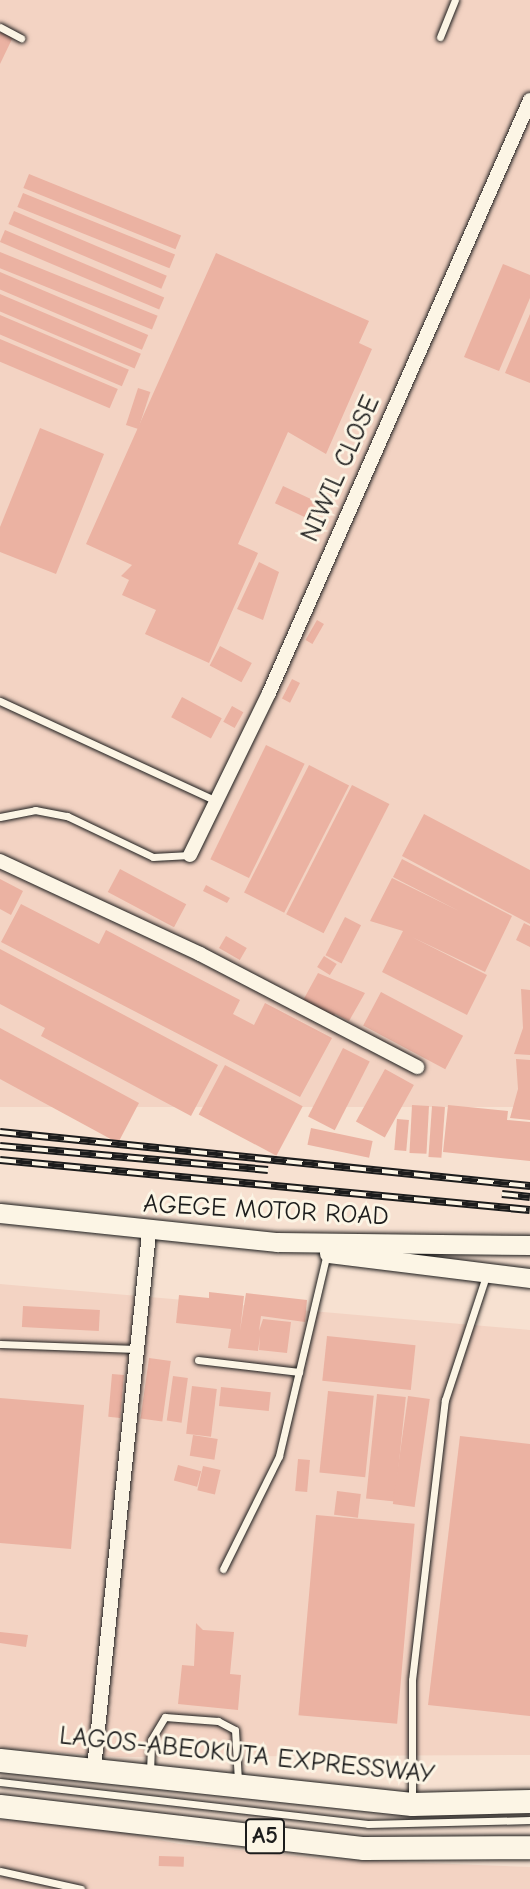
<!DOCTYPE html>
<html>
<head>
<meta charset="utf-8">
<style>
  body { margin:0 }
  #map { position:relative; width:530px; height:1889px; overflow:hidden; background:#f7e1d1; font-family:"Comic Neue",sans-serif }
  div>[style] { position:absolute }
  .built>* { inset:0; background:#f3d3c3; transform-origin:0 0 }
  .building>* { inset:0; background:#ebb2a2; transform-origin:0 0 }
  .roads { filter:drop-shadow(0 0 2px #1c1c1c) drop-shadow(0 0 2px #1c1c1c) }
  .service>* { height:7px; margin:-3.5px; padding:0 3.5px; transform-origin:3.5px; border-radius:3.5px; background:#fcf5e5 }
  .minor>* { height:14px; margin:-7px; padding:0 7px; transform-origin:7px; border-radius:7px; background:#fcf5e5 }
  .secondary>* { height:19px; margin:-9.5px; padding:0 9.5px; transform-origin:9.5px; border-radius:9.5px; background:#fcf5e5 }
  .trunk>* { height:23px; margin:-11.5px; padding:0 11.5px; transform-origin:11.5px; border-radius:11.5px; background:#fcf5e5 }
  .rail>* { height:8px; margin-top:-4px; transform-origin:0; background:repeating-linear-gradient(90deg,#fcf5e5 0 16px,#1c1c1c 0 32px); box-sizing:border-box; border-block:2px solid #1c1c1c }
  span { translate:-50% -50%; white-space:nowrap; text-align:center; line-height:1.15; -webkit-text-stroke:6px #fcf5e5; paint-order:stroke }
  .shield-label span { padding:2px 5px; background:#fcf5e5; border:2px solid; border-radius:5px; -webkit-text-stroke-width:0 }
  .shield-label { font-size:24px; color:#1c1c1c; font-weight:700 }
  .street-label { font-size:26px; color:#1c1c1c }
</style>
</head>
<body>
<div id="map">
  <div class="built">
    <div style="left:0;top:0;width:530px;height:1107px"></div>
    <div style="clip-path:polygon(0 1284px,530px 1330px,530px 1755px,118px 1757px,0 1748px)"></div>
    <div style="clip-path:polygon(0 1820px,78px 1823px,179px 1844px,326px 1859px,530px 1867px,530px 1889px,0 1889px)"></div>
  </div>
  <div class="building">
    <div style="clip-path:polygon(0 32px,13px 37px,0 64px)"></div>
    <div style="left:29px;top:174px;width:164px;height:15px;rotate:22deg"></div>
    <div style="left:23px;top:193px;width:164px;height:15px;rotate:22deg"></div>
    <div style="left:14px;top:211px;width:166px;height:14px;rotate:23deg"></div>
    <div style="left:5px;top:230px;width:173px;height:13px;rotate:23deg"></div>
    <div style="left:0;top:252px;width:170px;height:15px;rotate:22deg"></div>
    <div style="clip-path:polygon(216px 253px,369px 321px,359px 343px,372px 349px,326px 454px,288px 432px,238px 544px,258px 553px,209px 663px,145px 634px,156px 610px,122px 595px,129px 580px,121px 576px,132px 565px,86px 544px)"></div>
    <div style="clip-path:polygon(503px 264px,530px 275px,530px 298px,499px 371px,464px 357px)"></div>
    <div style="left:0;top:272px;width:161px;height:16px;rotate:23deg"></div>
    <div style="left:0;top:294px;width:153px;height:16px;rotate:23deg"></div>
    <div style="clip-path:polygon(530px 314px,530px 383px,505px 373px)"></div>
    <div style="left:0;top:315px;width:140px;height:18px;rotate:23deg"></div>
    <div style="left:0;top:339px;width:128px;height:21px;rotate:23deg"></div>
    <div style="left:138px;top:388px;width:13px;height:39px;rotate:18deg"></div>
    <div style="clip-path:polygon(40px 428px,104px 454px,56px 574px,0 552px,0 527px)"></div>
    <div style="left:283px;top:486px;width:42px;height:19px;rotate:25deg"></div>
    <div style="clip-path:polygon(259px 562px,279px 572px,263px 620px,237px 609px)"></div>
    <div style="left:317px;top:620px;width:8px;height:23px;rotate:30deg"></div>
    <div style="left:220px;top:646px;width:36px;height:22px;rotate:28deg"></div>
    <div style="left:292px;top:679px;width:9px;height:22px;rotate:27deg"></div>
    <div style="left:182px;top:697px;width:45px;height:23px;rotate:28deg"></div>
    <div style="left:232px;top:706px;width:13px;height:18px;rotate:29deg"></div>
    <div style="left:266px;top:745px;width:43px;height:127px;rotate:26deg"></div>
    <div style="left:309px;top:765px;width:45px;height:143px;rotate:27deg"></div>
    <div style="left:352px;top:785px;width:42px;height:145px;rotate:27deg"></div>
    <div style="clip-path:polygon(424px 814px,530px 870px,530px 924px,402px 856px)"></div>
    <div style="clip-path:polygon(402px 859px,512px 916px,485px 972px,412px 937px,487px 975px,467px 1015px,382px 972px,403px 931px,370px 921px,392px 878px,459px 911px,393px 877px)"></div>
    <div style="left:120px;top:869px;width:75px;height:26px;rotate:28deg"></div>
    <div style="clip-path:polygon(0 879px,23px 891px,11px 915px,0 909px)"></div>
    <div style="clip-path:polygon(206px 885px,230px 898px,227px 903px,203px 891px)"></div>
    <div style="clip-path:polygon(21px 904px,99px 944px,106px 930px,240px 1000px,233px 1014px,254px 1025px,265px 1003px,332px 1038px,300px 1097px,1px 942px)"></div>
    <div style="left:345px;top:917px;width:18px;height:43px;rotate:27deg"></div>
    <div style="clip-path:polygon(524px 923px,530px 926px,530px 947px,516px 940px)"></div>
    <div style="left:226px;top:936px;width:24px;height:14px;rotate:30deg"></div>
    <div style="clip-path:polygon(0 949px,218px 1065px,191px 1116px,41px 1036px,45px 1028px,0 1004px)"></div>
    <div style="left:324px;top:956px;width:15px;height:13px;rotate:32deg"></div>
    <div style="clip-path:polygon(318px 973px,365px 993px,349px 1021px,335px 1014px,331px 1021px,301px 1004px)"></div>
    <div style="clip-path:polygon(521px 989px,530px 990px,530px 1055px,514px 1054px,523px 1028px)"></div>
    <div style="left:381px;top:992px;width:93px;height:38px;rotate:28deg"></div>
    <div style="clip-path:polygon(0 1028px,139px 1103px,118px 1143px,0 1079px)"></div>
    <div style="left:343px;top:1048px;width:30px;height:77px;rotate:27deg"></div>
    <div style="clip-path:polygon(516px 1059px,530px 1060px,530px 1120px,510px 1118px,518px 1089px)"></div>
    <div style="left:225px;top:1065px;width:88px;height:56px;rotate:28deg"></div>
    <div style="left:385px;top:1069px;width:33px;height:60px;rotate:29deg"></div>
    <div style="left:412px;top:1105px;width:17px;height:48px;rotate:3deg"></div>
    <div style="clip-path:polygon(448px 1105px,508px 1111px,507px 1120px,530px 1122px,530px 1161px,443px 1152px)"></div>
    <div style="left:432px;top:1106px;width:13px;height:51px;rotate:4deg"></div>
    <div style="left:397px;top:1119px;width:12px;height:31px;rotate:5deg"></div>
    <div style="left:311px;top:1128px;width:63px;height:17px;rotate:12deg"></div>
    <div style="clip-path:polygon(209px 1292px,244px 1296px,240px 1331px,246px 1293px,307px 1300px,305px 1322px,261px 1316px,259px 1331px,263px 1319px,291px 1322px,287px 1353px,259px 1350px,260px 1336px,258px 1351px,228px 1348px,231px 1329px,176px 1323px,179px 1295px,209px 1298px)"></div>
    <div style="left:23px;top:1306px;width:77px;height:21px;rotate:3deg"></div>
    <div style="left:327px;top:1336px;width:89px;height:45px;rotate:6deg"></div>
    <div style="left:149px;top:1358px;width:22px;height:61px;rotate:8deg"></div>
    <div style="left:112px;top:1374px;width:12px;height:43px;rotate:5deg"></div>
    <div style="left:173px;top:1376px;width:15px;height:45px;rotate:8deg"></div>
    <div style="left:192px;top:1386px;width:25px;height:48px;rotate:7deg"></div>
    <div style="left:221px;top:1387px;width:50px;height:19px;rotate:6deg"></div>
    <div style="left:328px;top:1391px;width:46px;height:82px;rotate:6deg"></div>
    <div style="left:377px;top:1394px;width:29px;height:105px;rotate:6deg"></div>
    <div style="left:408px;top:1396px;width:22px;height:109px;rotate:8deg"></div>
    <div style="clip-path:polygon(0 1398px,84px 1405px,71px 1549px,0 1543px)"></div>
    <div style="left:193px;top:1435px;width:25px;height:21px;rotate:9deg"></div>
    <div style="clip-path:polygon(460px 1436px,530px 1444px,530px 1716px,428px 1705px)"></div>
    <div style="left:298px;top:1459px;width:12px;height:32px;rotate:5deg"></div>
    <div style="left:178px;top:1465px;width:24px;height:16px;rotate:15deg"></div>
    <div style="left:203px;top:1466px;width:18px;height:25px;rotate:13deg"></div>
    <div style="left:337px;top:1491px;width:24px;height:24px;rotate:7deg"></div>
    <div style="left:316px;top:1515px;width:99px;height:201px;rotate:5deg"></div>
    <div style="clip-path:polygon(196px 1623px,203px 1630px,234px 1632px,230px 1674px,241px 1675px,238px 1710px,178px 1704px,182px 1665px,194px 1666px)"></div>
    <div style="clip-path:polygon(0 1632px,28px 1635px,26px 1647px,0 1643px)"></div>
    <div style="left:159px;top:1856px;width:25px;height:10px;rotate:2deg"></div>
  </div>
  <div class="roads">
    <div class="service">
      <div style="left:0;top:27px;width:24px;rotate:28deg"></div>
      <div style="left:440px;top:37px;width:40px;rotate:-68deg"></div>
      <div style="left:0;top:701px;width:236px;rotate:24.8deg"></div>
      <div style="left:0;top:817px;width:36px;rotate:-11deg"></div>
      <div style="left:35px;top:810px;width:33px;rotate:11deg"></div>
      <div style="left:67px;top:816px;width:95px;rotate:25.5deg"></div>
      <div style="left:153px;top:857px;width:37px;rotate:-3deg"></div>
      <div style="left:0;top:1344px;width:136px;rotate:2.1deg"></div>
      <div style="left:198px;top:1360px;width:102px;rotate:6.8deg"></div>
      <div style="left:223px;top:1569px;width:126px;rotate:-63.6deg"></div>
      <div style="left:279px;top:1456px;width:209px;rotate:-76.7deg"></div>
      <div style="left:150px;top:1773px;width:33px;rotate:-88deg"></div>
      <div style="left:151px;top:1740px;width:27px;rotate:-59deg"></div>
      <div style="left:165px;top:1717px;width:53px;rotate:4.3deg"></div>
      <div style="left:218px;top:1721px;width:19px;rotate:28deg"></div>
      <div style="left:235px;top:1730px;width:51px;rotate:86.6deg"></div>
      <div style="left:0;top:1782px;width:370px;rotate:6.5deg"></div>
      <div style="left:368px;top:1824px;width:162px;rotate:-1.4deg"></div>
      <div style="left:412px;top:1802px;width:122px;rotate:-90deg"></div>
      <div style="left:412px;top:1680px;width:282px;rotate:-83.3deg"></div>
      <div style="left:445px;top:1400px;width:134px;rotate:-71.7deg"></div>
      <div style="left:0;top:1871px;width:83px;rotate:12.5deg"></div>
    </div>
    <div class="minor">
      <div style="left:190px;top:855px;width:180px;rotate:-64deg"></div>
      <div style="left:269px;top:693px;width:648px;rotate:-66.24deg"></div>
      <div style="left:0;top:861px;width:221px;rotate:24.9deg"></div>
      <div style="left:200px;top:954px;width:245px;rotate:27.5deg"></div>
      <div style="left:94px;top:1768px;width:538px;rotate:-84.13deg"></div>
    </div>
    <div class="secondary">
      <div style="left:0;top:1213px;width:279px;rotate:6deg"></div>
      <div style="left:277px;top:1242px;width:253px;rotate:0.7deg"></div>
      <div style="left:329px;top:1253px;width:203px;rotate:7.1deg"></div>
    </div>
    <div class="trunk">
      <div style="left:0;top:1760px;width:414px;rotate:6.1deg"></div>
      <div style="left:412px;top:1804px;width:118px;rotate:-1.5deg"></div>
      <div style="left:0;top:1806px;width:366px;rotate:6.6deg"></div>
      <div style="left:364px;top:1848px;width:166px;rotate:-0.3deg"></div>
    </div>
  </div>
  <div class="rail">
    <div style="left:0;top:1132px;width:533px;rotate:5.82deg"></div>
    <div style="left:0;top:1146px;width:269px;rotate:5.1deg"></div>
    <div style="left:0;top:1160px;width:532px;rotate:5.39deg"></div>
    <div style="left:502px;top:1194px;width:28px;rotate:6deg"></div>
  </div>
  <div class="shield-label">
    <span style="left:265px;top:1836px">A5</span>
  </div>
  <div class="street-label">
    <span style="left:341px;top:469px;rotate:-66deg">NIWIL CLOSE</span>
    <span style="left:266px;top:1211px;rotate:3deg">AGEGE MOTOR ROAD</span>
    <span style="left:247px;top:1756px;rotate:6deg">LAGOS-ABEOKUTA EXPRESSWAY</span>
  </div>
</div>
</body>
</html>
